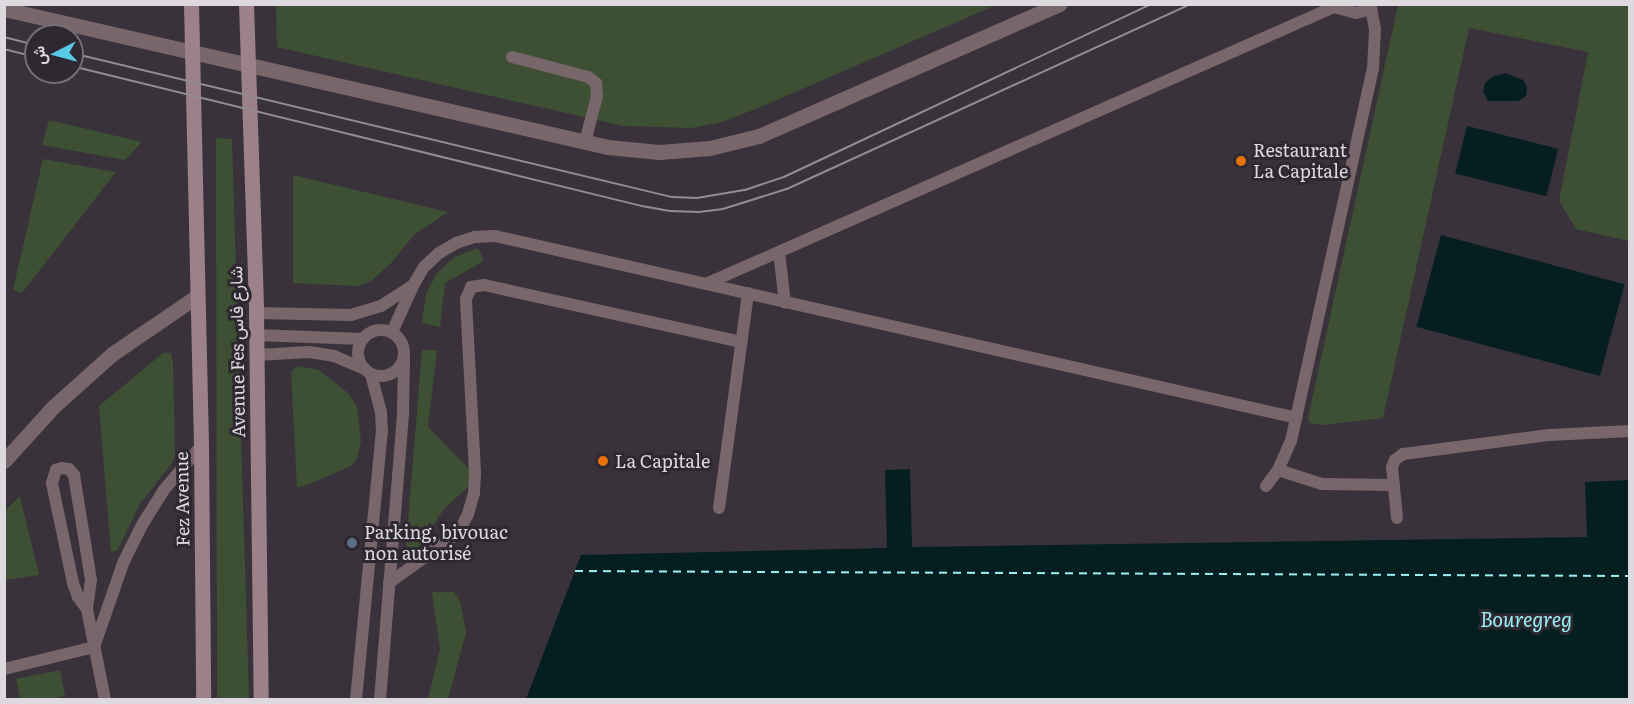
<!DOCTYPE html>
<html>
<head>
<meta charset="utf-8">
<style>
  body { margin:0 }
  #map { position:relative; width:1634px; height:704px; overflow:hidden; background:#39323a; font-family:Literata,Vazirmatn,serif }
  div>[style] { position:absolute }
  .green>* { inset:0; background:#3d5034 }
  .water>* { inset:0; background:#051f21; transform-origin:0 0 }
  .ferry>* { height:1.5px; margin-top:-0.75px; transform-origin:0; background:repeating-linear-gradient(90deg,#9bf0f8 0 8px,transparent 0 14px) }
  .service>* { height:12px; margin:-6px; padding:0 6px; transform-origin:6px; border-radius:6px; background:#78666a }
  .service>.ring { margin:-6px; padding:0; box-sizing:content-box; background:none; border:12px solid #78666a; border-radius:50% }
  .minor>* { height:15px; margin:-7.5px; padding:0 7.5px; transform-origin:7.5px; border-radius:7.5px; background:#78666a }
  .tertiary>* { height:15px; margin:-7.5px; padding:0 7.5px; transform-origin:7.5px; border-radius:7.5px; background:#78666a }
  .secondary>* { height:15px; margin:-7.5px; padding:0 7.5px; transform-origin:7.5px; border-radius:7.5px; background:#9d8188 }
  .tram>* { height:1.5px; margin:-0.75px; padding:0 0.75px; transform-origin:0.75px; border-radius:0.75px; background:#928c93 }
  .dots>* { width:16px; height:16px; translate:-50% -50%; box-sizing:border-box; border:3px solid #2e2830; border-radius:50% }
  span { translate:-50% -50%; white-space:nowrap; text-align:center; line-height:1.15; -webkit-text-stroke:6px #2e2830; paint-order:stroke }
  .poi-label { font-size:18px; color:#ddd9df }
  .left { translate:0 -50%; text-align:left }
  .street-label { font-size:18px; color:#ddd9df }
  .water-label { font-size:20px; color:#9bf0f8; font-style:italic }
  .frame { position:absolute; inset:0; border:6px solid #ddd9df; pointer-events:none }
  .north { position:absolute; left:24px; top:24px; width:60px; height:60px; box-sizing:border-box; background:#2e2830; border:2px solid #746f76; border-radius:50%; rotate:264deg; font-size:16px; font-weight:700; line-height:24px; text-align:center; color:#ddd9df }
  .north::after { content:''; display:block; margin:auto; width:21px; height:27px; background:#59c8e5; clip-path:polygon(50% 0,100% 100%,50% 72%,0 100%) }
</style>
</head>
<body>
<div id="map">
  <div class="green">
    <div style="clip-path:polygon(276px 5px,996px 5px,763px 106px,722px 122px,691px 128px,623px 126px,277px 47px)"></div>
    <div style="clip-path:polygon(1398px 5px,1629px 5px,1629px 241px,1576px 229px,1559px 201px,1588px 52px,1469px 28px,1383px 418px,1322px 425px,1310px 423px,1308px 418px)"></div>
    <div style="clip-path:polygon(49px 120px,142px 142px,125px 160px,42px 145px)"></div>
    <div style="clip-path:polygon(216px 138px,232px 139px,249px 699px,217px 699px)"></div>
    <div style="clip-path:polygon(43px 159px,116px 172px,22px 293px,13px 290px)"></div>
    <div style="clip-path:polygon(293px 176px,293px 175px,448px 212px,415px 234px,391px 263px,371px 281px,358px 286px,293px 283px)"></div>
    <div style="clip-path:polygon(478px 248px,484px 261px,445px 283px,440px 327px,422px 323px,426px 294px,437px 273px,453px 258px)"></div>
    <div style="clip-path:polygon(422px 350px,437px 350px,428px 427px,470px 470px,469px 486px,444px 509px,418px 548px,411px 550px,406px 546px)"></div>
    <div style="clip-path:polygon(163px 353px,171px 353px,173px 363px,175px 455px,172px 463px,140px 504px,117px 551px,111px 551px,99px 406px)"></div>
    <div style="clip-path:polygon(297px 366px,319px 370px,348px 393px,357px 407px,361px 441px,357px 459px,351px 466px,307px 485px,297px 487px,291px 372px)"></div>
    <div style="clip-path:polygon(20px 496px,39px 575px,5px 580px,5px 511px)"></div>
    <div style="clip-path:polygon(432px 592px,454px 592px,460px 601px,466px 633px,448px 699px,428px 699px,440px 649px)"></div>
    <div style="clip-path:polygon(60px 670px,65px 696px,47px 699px,20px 699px,16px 679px)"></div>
  </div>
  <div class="water">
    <div style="clip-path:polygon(1506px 73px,1523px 80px,1527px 87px,1526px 96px,1519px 101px,1488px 101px,1483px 91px,1485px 83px,1494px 76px)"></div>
    <div style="left:1467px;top:126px;width:94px;height:49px;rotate:14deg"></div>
    <div style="left:1441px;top:235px;width:190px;height:95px;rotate:15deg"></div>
    <div style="clip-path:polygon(910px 469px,912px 547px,1587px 537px,1585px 482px,1629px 480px,1629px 699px,526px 699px,581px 555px,887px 548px,885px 470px)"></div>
  </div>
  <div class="ferry">
    <div style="left:575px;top:571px;width:1055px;rotate:0.27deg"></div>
  </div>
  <div class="service">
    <div style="left:512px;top:57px;width:79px;rotate:14.7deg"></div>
    <div style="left:588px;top:77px;width:10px;rotate:37deg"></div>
    <div style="left:596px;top:83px;width:13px;rotate:86deg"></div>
    <div style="left:597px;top:96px;width:48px;rotate:104.6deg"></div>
    <div style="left:779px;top:252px;width:51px;rotate:83.3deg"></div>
    <div style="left:708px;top:283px;width:684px;rotate:-23.79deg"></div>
    <div style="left:1334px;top:7px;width:23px;rotate:15deg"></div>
    <div style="left:1356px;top:13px;width:16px;rotate:-15deg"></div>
    <div style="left:256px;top:313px;width:95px;rotate:1.2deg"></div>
    <div style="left:351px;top:315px;width:31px;rotate:-17deg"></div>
    <div style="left:381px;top:306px;width:38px;rotate:-33deg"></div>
    <div class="ring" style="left:358px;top:330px;width:34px;height:34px"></div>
    <div style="left:392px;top:332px;width:53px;rotate:-65.4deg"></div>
    <div style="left:414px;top:284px;width:20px;rotate:-60deg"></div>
    <div style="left:424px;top:267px;width:21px;rotate:-43deg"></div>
    <div style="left:439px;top:253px;width:20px;rotate:-30deg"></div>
    <div style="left:456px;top:243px;width:20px;rotate:-18deg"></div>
    <div style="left:475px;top:237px;width:20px;rotate:-3deg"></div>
    <div style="left:495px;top:236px;width:822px;rotate:12.79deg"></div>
    <div style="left:256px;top:335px;width:107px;rotate:2.1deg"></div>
    <div style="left:257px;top:355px;width:52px;rotate:-3.3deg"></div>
    <div style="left:309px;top:352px;width:25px;rotate:9deg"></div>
    <div style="left:334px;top:356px;width:34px;rotate:23deg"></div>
    <div style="left:62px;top:468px;width:7px;rotate:8deg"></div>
    <div style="left:69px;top:469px;width:8px;rotate:50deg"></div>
    <div style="left:74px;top:475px;width:106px;rotate:80.8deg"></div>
    <div style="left:91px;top:580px;width:29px;rotate:98deg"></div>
    <div style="left:87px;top:609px;width:15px;rotate:-127deg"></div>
    <div style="left:78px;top:597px;width:15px;rotate:-110deg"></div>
    <div style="left:73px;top:583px;width:102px;rotate:-101.9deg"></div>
    <div style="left:52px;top:483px;width:14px;rotate:-73deg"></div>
    <div style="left:56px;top:470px;width:6px;rotate:-18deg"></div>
    <div style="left:1278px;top:470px;width:46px;rotate:17.7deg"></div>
    <div style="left:1322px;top:484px;width:72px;rotate:0.8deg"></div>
    <div style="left:1266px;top:486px;width:20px;rotate:-53deg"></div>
    <div style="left:1278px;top:470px;width:32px;rotate:-66deg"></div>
    <div style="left:1291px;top:441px;width:381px;rotate:-77.6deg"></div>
    <div style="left:1373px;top:69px;width:40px;rotate:-87.1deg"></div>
    <div style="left:1375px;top:29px;width:25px;rotate:-101deg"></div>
    <div style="left:719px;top:508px;width:217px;rotate:-82.3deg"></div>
    <div style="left:1397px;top:518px;width:51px;rotate:-95.6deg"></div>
    <div style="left:1392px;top:467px;width:8px;rotate:-67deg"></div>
    <div style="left:1395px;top:460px;width:10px;rotate:-37deg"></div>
    <div style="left:1403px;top:454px;width:147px;rotate:-7.4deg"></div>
    <div style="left:1549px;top:435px;width:81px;rotate:-2.8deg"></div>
    <div style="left:389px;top:583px;width:85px;rotate:-35.9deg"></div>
    <div style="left:458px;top:533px;width:21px;rotate:-62deg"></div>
    <div style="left:468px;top:514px;width:22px;rotate:-74deg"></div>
    <div style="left:474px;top:493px;width:21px;rotate:-87deg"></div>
    <div style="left:475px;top:472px;width:173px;rotate:-93deg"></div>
    <div style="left:466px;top:299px;width:13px;rotate:-67deg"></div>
    <div style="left:471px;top:287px;width:13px;rotate:-9deg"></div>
    <div style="left:484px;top:285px;width:263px;rotate:12.5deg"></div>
    <div style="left:87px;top:609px;width:93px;rotate:78.8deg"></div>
    <div style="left:4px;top:669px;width:93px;rotate:-13.7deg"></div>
    <div style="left:94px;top:647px;width:91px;rotate:-70.8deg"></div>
    <div style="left:124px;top:561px;width:40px;rotate:-63.4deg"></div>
    <div style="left:142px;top:525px;width:40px;rotate:-58deg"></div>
    <div style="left:163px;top:491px;width:59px;rotate:-49.8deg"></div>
    <div style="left:356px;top:700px;width:269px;rotate:-84.5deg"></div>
    <div style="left:382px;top:432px;width:20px;rotate:-93deg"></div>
    <div style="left:381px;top:412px;width:39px;rotate:-105deg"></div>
    <div style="left:380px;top:700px;width:289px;rotate:-85.4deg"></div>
    <div style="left:403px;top:412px;width:53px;rotate:-88.9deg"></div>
  </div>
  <div class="minor">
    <div style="left:4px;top:9px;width:620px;rotate:12.87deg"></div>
    <div style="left:608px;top:147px;width:51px;rotate:5.6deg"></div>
    <div style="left:659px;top:152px;width:51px;rotate:-4.5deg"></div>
    <div style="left:710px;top:148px;width:50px;rotate:-13.8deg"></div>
    <div style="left:759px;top:136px;width:328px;rotate:-23.7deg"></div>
  </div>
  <div class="tertiary">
    <div style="left:4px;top:461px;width:73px;rotate:-47.8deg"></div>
    <div style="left:53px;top:407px;width:79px;rotate:-41.9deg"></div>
    <div style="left:112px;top:354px;width:102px;rotate:-34.2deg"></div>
  </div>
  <div class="secondary">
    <div style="left:191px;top:4px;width:442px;rotate:88.7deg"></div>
    <div style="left:201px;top:446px;width:254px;rotate:89.5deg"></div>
    <div style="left:246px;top:4px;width:309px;rotate:88.1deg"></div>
    <div style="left:256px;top:313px;width:387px;rotate:89.3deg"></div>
  </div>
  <div class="tram">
    <div style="left:4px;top:37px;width:33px;rotate:14deg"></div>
    <div style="left:4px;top:49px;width:33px;rotate:14deg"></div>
    <div style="left:72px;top:53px;width:617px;rotate:13.5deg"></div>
    <div style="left:672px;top:197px;width:25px;rotate:2deg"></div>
    <div style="left:697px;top:198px;width:49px;rotate:-9.5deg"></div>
    <div style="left:745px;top:190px;width:41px;rotate:-18.4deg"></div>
    <div style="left:784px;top:177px;width:406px;rotate:-25.2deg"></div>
    <div style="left:72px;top:66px;width:587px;rotate:13.8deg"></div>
    <div style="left:642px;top:206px;width:28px;rotate:10deg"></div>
    <div style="left:670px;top:211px;width:29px;rotate:2deg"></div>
    <div style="left:699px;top:212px;width:24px;rotate:-7deg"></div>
    <div style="left:723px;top:209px;width:67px;rotate:-17.4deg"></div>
    <div style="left:787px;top:189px;width:444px;rotate:-24.6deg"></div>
  </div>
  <div class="dots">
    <div style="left:1241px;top:161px;background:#e8710a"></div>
    <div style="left:603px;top:461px;background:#e8710a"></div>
    <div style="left:352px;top:543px;background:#5c6f8a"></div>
  </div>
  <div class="poi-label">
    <span class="left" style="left:1253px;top:161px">Restaurant<br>La Capitale</span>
    <span class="left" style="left:615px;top:461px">La Capitale</span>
    <span class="left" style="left:364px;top:543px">Parking, bivouac<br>non autorisé</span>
  </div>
  <div class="street-label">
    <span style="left:237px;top:352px;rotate:-91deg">Avenue Fes شارع فاس</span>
    <span style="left:182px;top:499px;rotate:-91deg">Fez Avenue</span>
  </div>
  <div class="water-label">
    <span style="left:1526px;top:618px">Bouregreg</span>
  </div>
  <div class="frame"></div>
  <div class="north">ش</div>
</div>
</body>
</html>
